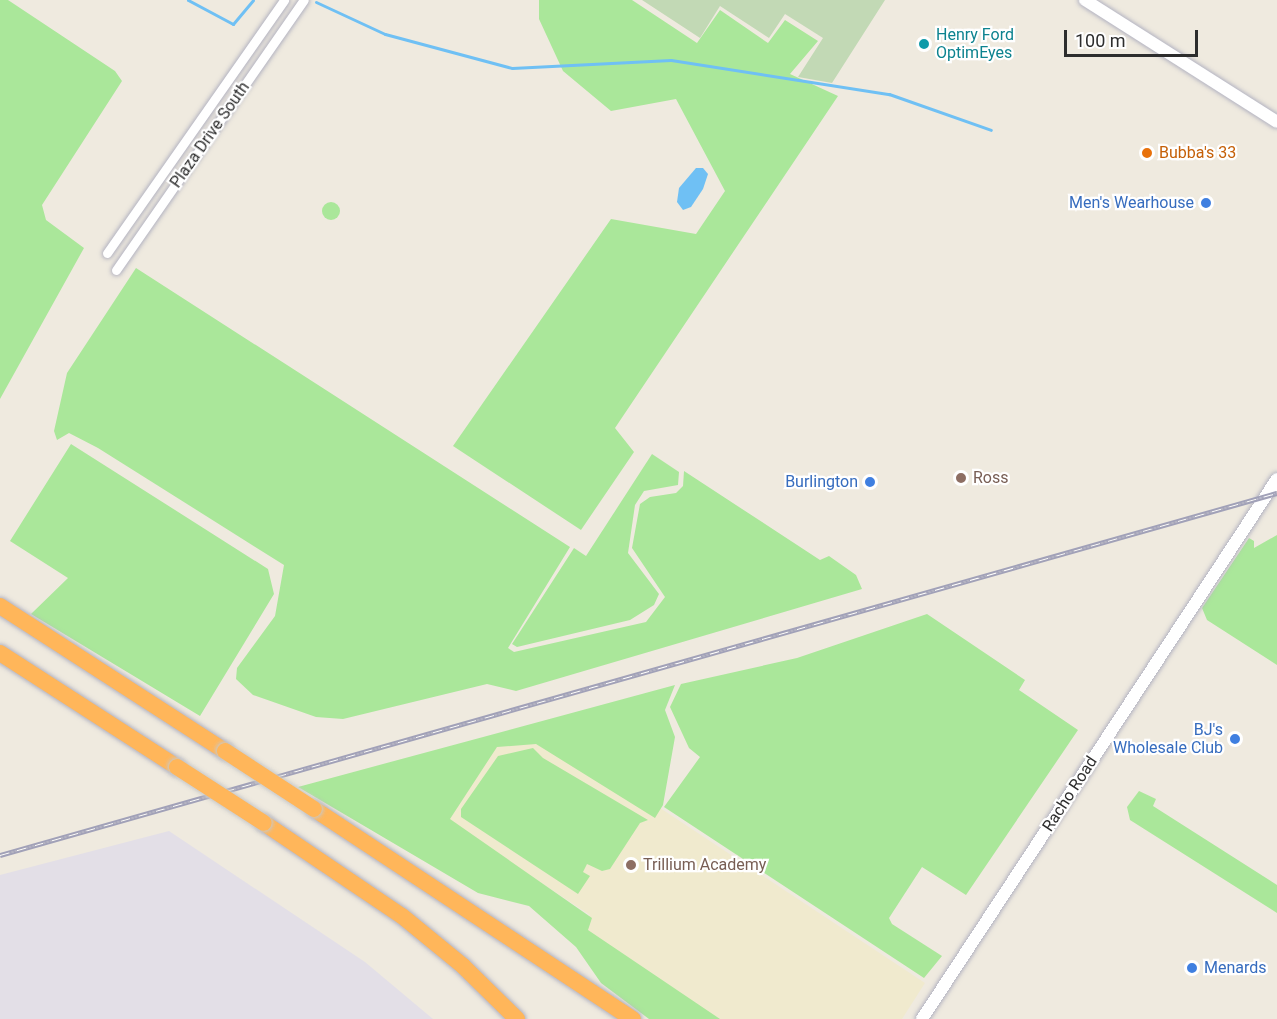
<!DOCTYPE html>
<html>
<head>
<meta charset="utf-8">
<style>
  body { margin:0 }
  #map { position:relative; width:1277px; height:1019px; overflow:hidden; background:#efeadf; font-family:Roboto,sans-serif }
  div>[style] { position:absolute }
  .industrial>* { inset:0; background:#e3dfe7 }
  .education>* { inset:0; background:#f0eace }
  .green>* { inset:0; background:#aae79a }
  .round { border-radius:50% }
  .cemetery>* { inset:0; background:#c2d9b5 }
  .water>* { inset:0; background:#6fc0f4 }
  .stream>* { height:3px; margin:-1.5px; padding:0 1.5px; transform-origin:1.5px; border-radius:1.5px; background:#6fc0f4 }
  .roads { filter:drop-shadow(0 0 2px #b3b3c1) drop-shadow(0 0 2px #b3b3c1) }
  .street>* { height:9px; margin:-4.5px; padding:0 4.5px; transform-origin:4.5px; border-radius:4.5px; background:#fff }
  .secondary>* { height:12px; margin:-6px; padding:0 6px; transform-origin:6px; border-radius:6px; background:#fff }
  .highway>* { height:16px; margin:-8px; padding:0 8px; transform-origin:8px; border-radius:8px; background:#ffb65a }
  .rail>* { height:5px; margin-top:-2.5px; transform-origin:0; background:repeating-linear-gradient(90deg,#fff 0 9px,#a1a1b8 0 18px); box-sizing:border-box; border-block:2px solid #a1a1b8 }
  .bridges { filter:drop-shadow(0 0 2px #c8c8c8) drop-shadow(0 0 2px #c8c8c8) }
  .highway-bridge>* { height:16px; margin:-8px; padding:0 8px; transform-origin:8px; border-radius:8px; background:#ffb65a }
  .dots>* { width:16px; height:16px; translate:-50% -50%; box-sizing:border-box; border:3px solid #fff; border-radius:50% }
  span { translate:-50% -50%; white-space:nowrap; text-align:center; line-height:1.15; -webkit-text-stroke:4.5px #fff; paint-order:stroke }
  .culture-label { font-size:16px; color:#0d838f }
  .left { translate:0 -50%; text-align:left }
  .street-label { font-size:16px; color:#2d2d2d }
  .food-label { font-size:16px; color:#c56008 }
  .shop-label { font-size:16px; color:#366cbe }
  .right { translate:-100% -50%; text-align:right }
  .education-label { font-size:16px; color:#785e54 }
  .scale { position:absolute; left:1064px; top:30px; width:134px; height:27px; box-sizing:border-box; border:3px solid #2d2d2d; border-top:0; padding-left:8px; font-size:18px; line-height:21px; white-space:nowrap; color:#2d2d2d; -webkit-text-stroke:4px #fff; paint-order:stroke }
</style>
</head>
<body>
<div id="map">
  <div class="industrial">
    <div style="clip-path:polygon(169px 831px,365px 962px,433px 1019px,0 1019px,0 875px)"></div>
  </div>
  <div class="education">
    <div style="clip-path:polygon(536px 726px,925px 983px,902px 1019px,715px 1019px,580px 930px,590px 915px,440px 816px,492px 737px)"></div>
  </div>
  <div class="green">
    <div style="clip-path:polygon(0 0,8px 0,115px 71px,122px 81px,42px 205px,46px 220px,84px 248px,0 399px)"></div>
    <div style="clip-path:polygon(539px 0,632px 0,697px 43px,720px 10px,768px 43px,785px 20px,818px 41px,790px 74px,838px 96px,615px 428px,634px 452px,581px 530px,453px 446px,611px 219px,696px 234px,725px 191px,676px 99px,611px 111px,563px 71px,539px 19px)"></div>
    <div class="round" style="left:322px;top:202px;width:18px;height:18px"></div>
    <div style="clip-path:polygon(136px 268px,570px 547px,508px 648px,514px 652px,646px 622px,665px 597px,632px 548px,640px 504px,650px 497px,676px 493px,683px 486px,684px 471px,820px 560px,829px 556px,856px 575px,862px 589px,516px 691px,487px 684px,343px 719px,316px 717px,253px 695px,236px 679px,237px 668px,275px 616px,284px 565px,98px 448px,69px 433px,57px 440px,54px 431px,67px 373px)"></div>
    <div style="clip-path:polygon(71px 444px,268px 569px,274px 594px,200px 716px,31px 614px,68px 578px,10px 541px)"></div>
    <div style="clip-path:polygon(652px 454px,679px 472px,678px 485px,644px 491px,635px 505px,628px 553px,659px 594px,654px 605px,630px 620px,517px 647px,512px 644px,574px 548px,586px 556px)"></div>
    <div style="clip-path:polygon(1277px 535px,1277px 665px,1207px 620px,1202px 608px,1249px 538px,1254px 541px,1254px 548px)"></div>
    <div style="clip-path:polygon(927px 614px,1025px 680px,1019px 690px,1078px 730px,966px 895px,922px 867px,889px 918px,892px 924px,942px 956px,924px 978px,664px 807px,700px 757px,689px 748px,670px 707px,681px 684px,797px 658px)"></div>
    <div style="clip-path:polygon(675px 685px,665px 710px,675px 737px,663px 805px,655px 818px,536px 744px,497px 747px,450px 819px,592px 918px,588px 930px,720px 1019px,649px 1019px,601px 983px,576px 947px,529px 906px,478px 893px,298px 787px)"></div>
    <div style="clip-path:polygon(533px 748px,543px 758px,648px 820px,640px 823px,610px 869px,602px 871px,587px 864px,583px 872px,590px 876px,578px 894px,461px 817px,461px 809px,498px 756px)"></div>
    <div style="clip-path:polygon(1139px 791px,1156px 799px,1153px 806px,1277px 885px,1277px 913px,1130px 820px,1127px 807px)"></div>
  </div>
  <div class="cemetery">
    <div style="clip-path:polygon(642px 0,885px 0,832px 83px,798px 77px,823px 38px,785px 14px,769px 38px,720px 6px,700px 38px)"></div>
  </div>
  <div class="water">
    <div style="clip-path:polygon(696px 168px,703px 168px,708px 174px,703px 189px,691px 207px,683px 210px,677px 202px,679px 188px)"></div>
  </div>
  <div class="stream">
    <div style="left:188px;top:0;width:51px;rotate:28.1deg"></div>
    <div style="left:233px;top:24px;width:31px;rotate:-50deg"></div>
    <div style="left:316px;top:2px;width:76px;rotate:24.9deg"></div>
    <div style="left:385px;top:34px;width:131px;rotate:15deg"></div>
    <div style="left:512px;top:68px;width:159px;rotate:-2.9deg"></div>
    <div style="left:671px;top:60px;width:221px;rotate:8.9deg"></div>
    <div style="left:889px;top:94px;width:108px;rotate:19.4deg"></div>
  </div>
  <div class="roads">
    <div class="street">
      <div style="left:107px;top:253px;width:309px;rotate:-55deg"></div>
      <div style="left:116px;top:270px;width:329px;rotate:-55.2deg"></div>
    </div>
    <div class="secondary">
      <div style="left:1085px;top:0;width:227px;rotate:32.4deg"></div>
      <div style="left:922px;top:1019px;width:646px;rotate:-56.68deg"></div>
    </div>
    <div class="highway">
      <div style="left:0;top:606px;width:268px;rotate:32.8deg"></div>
      <div style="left:0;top:653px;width:211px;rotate:32.8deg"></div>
      <div style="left:314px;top:809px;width:382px;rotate:33.4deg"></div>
      <div style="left:264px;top:823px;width:166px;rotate:34deg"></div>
      <div style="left:402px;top:916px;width:79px;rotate:39.3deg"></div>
      <div style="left:463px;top:966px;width:76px;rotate:44.5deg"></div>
    </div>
  </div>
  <div class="rail">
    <div style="left:0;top:855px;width:1327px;rotate:-15.83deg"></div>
  </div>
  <div class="bridges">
    <div class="highway-bridge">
      <div style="left:225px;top:751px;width:106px;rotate:33.1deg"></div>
      <div style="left:177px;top:767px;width:103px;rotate:32.8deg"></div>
    </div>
  </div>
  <div class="dots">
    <div style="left:924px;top:44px;background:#0f9aa8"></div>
    <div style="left:1147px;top:153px;background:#e8710a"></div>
    <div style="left:1206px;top:203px;background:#3f7fe0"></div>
    <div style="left:961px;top:478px;background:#8d6e63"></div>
    <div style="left:870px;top:482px;background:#3f7fe0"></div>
    <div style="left:1235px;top:739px;background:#3f7fe0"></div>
    <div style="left:631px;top:865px;background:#8d6e63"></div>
    <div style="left:1192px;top:968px;background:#3f7fe0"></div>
  </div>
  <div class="culture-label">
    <span class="left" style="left:936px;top:44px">Henry Ford<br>OptimEyes</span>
  </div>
  <div class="street-label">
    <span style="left:210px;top:135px;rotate:-55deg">Plaza Drive South</span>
    <span style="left:1070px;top:794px;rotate:-57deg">Racho Road</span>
  </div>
  <div class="food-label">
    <span class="left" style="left:1159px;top:153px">Bubba's 33</span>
  </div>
  <div class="shop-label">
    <span class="right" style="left:1194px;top:203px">Men's Wearhouse</span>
    <span class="right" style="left:858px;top:482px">Burlington</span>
    <span class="right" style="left:1223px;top:739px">BJ's<br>Wholesale Club</span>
    <span class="left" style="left:1204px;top:968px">Menards</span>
  </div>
  <div class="education-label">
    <span class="left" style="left:973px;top:478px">Ross</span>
    <span class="left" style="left:643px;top:865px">Trillium Academy</span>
  </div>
  <div class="scale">100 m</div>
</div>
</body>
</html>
